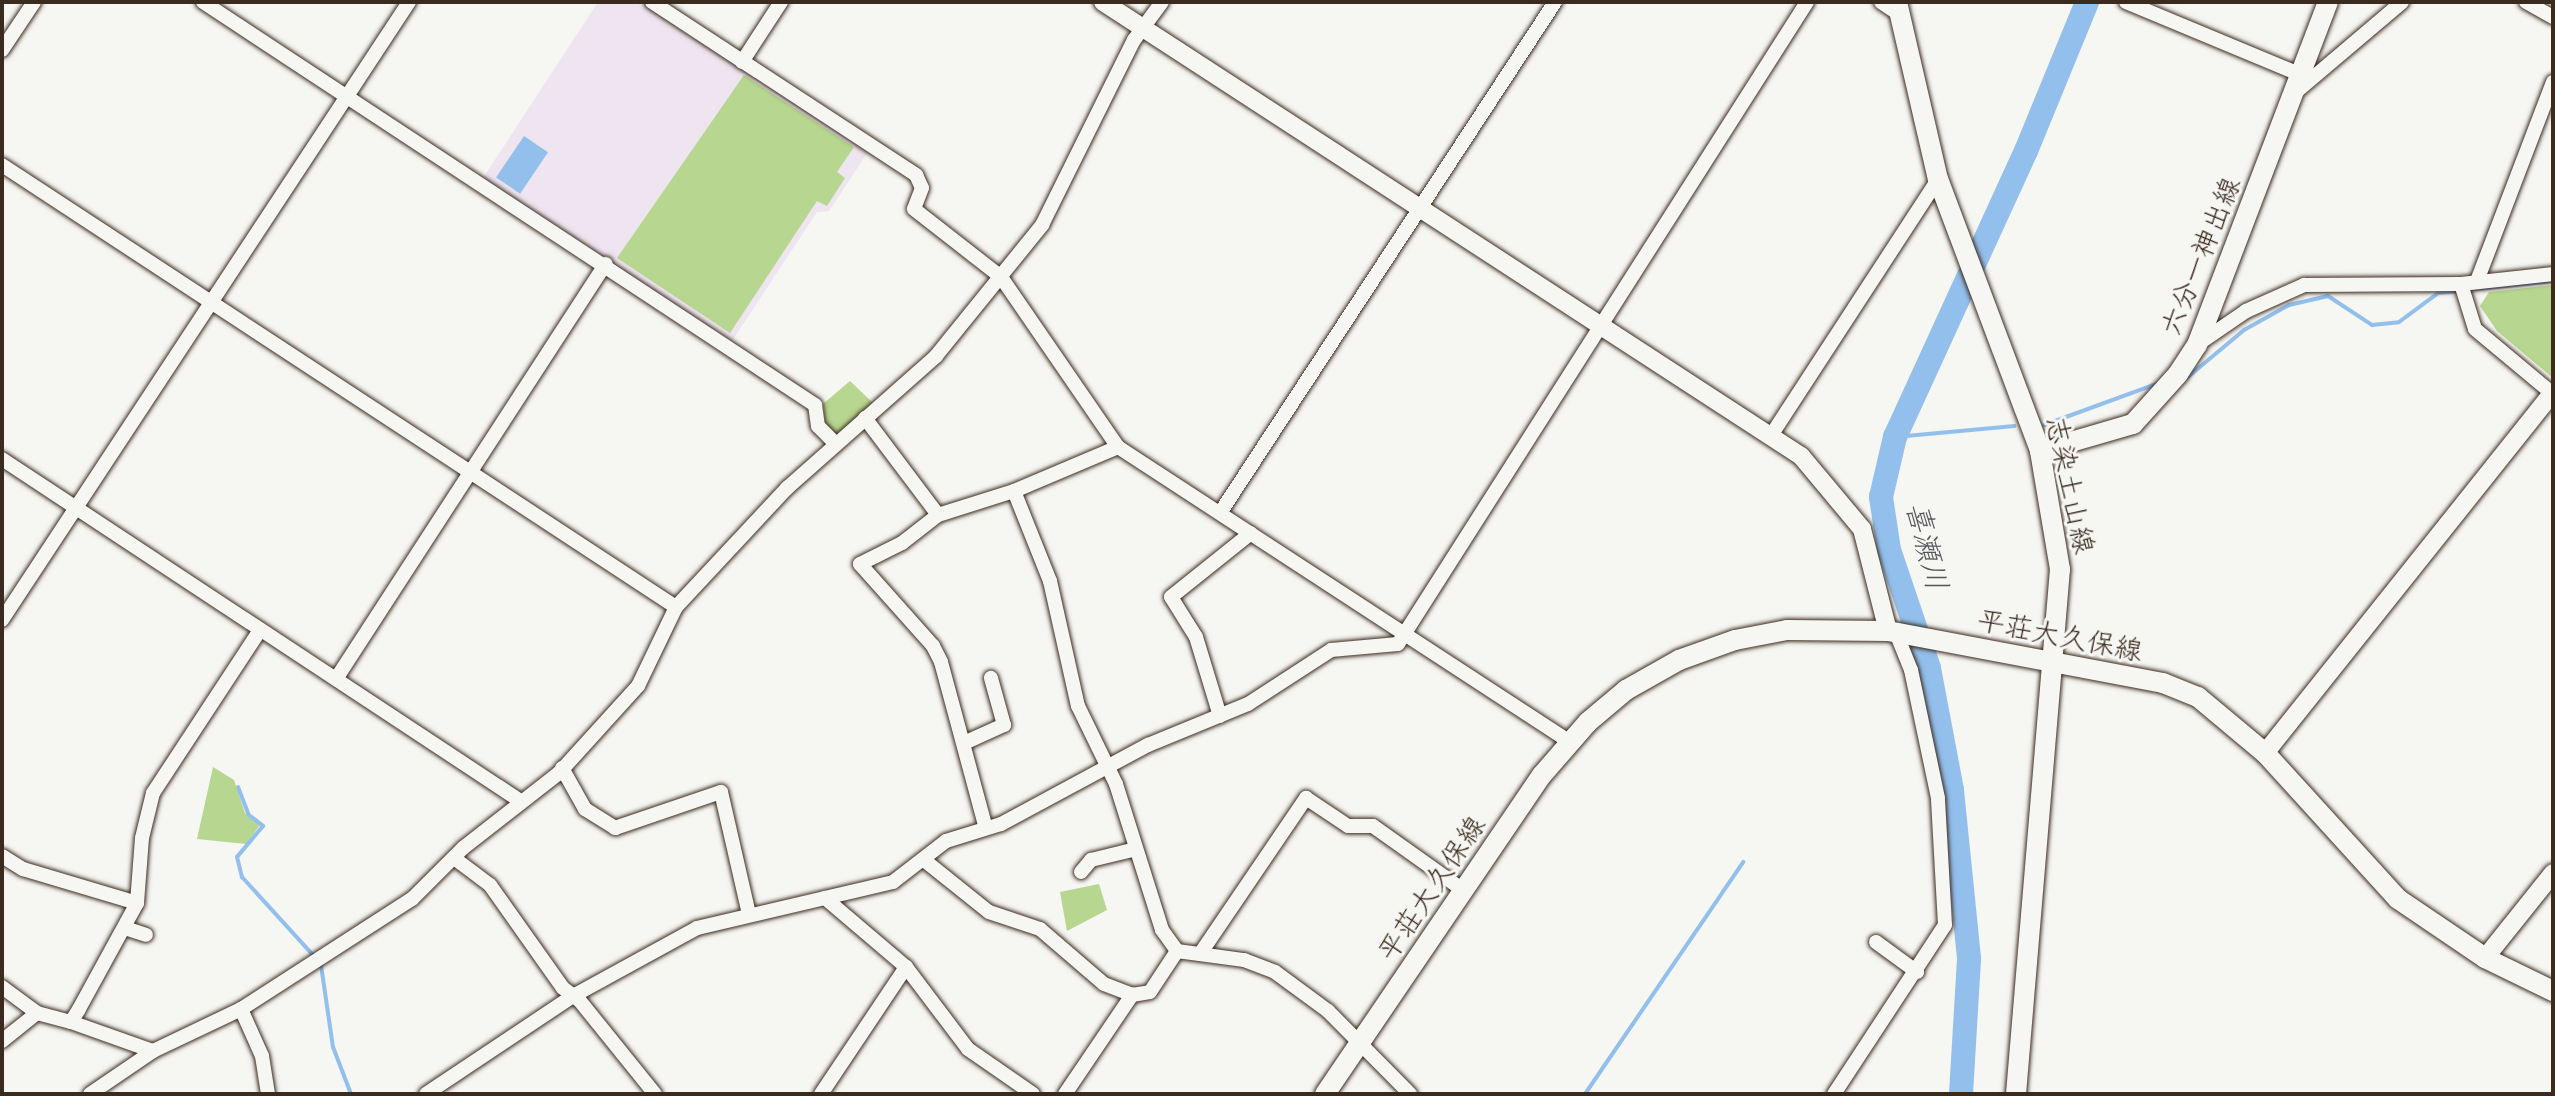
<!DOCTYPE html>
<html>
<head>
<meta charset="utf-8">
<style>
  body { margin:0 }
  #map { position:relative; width:2555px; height:1096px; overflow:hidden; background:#f6f6f2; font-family:Itim,"Klee One",sans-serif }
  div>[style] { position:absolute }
  .built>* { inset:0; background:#eee5f0 }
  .green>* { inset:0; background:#b7d68f }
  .water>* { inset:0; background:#92bfec; transform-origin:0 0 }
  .stream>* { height:4px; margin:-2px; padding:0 2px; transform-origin:2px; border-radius:2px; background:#92bfec }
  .river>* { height:24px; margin:-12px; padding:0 12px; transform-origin:12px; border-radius:12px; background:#92bfec }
  .roads { filter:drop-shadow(0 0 2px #3b2a1e) drop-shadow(0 0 2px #3b2a1e) }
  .minor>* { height:14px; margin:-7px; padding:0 7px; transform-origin:7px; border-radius:7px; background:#f6f6f2 }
  .tertiary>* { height:18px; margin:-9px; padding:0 9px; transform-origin:9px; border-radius:9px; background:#f6f6f2 }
  .secondary>* { height:20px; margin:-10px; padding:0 10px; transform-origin:10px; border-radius:10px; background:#f6f6f2 }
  span { translate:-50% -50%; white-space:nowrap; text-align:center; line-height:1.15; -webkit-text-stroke:6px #f6f6f2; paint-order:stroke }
  .street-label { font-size:28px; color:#3b2a1e }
  .water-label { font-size:30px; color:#55575c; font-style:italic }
  .frame { position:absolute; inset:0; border:4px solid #3b2a1e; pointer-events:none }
</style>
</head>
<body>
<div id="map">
  <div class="built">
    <div style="clip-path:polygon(598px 2px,642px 2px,870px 149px,829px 211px,817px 212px,732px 341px,483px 178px)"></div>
  </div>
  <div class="green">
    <div style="clip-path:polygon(744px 75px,854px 147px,837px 172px,845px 178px,827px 206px,817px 201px,730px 333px,617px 258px)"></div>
    <div style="clip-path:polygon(2553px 285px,2553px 378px,2497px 331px,2480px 306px,2489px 292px)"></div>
    <div style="clip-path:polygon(850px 381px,873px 403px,838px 437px,826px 428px,823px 404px)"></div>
    <div style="clip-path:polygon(213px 767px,234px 780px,245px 813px,260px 825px,246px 844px,197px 839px)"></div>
    <div style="clip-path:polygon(1099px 884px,1107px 910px,1067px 931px,1060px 892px)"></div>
  </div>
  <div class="water">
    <div style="left:524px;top:136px;width:29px;height:50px;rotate:34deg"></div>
  </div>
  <div class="stream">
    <div style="left:2476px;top:289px;width:77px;rotate:-5.9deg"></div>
    <div style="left:2183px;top:381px;width:80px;rotate:-39.9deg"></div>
    <div style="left:2244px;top:330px;width:51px;rotate:-29.1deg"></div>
    <div style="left:2289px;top:305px;width:40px;rotate:-13deg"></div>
    <div style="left:2328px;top:296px;width:53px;rotate:33.4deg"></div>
    <div style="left:2372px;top:325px;width:27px;rotate:-6deg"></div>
    <div style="left:2399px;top:322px;width:49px;rotate:-36.6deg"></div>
    <div style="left:2438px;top:293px;width:21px;rotate:-5deg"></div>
    <div style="left:2044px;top:425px;width:122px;rotate:-20.1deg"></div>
    <div style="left:1895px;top:437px;width:120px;rotate:-5.3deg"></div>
    <div style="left:238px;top:787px;width:30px;rotate:69deg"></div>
    <div style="left:249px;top:815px;width:18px;rotate:38deg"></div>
    <div style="left:263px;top:826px;width:40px;rotate:130deg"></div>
    <div style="left:237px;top:857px;width:21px;rotate:76deg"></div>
    <div style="left:242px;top:877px;width:107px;rotate:47.7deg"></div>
    <div style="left:321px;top:965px;width:83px;rotate:81.7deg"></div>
    <div style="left:333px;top:1047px;width:50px;rotate:69deg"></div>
    <div style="left:1585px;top:1094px;width:281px;rotate:-55.7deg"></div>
  </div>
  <div class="river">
    <div style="left:1961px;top:1094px;width:136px;rotate:-86.6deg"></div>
    <div style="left:1969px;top:958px;width:169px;rotate:-95.8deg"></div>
    <div style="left:1952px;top:790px;width:124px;rotate:-100.7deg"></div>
    <div style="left:1929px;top:668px;width:125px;rotate:-108.7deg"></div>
    <div style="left:1889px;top:550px;width:54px;rotate:-98.6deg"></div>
    <div style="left:1881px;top:497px;width:62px;rotate:-76.9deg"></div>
    <div style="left:1895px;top:437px;width:315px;rotate:-65.4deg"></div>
    <div style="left:2026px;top:151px;width:161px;rotate:-67.7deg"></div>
  </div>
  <div class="roads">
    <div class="minor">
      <div style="left:203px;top:2px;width:733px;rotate:33.36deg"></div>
      <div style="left:815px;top:405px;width:21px;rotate:82deg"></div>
      <div style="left:818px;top:426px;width:24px;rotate:45deg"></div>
      <div style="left:652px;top:2px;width:316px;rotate:33.2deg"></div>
      <div style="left:916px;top:175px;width:14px;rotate:65deg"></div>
      <div style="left:922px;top:188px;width:22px;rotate:111deg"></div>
      <div style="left:914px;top:209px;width:110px;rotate:38deg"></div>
      <div style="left:1001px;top:277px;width:206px;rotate:55.5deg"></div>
      <div style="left:1118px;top:447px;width:540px;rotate:33.13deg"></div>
      <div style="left:1881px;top:2px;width:22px;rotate:34deg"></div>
      <div style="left:2126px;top:2px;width:190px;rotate:22.6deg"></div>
      <div style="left:2526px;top:2px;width:31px;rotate:29deg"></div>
      <div style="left:2px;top:50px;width:58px;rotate:-56.3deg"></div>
      <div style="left:742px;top:62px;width:72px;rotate:-57deg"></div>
      <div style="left:2296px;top:92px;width:139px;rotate:-40.3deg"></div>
      <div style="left:2px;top:165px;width:806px;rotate:33.26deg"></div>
      <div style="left:2477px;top:281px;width:213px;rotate:-69.1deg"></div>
      <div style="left:2461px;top:284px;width:47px;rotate:72.7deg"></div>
      <div style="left:2475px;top:329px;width:102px;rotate:39.8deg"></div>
      <div style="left:2198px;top:344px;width:58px;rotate:-34.5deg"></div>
      <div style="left:2246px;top:311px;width:64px;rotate:-24.1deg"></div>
      <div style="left:2304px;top:285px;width:157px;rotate:-0.4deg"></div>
      <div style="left:2461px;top:284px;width:93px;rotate:-6.2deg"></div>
      <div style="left:865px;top:418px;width:121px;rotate:53deg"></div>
      <div style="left:938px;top:515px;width:80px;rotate:-17.5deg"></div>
      <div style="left:1014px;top:491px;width:113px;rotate:-22.9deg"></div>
      <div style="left:1772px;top:434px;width:304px;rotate:-56.9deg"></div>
      <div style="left:2px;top:459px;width:619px;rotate:33.41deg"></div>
      <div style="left:1014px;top:491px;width:97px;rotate:68.2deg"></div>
      <div style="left:1050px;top:581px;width:128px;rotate:77.4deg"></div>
      <div style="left:1078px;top:706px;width:87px;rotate:64deg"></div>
      <div style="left:1116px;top:784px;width:153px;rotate:72.5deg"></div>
      <div style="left:1162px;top:930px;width:26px;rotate:54deg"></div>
      <div style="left:1177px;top:951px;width:68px;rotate:7.7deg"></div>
      <div style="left:1244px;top:960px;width:33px;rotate:21deg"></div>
      <div style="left:1275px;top:972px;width:66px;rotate:36.3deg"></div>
      <div style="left:1328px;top:1011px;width:117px;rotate:45.3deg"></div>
      <div style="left:1220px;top:513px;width:611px;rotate:-56.75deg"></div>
      <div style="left:938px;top:515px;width:46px;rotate:142.1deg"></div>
      <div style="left:902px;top:543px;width:47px;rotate:153.4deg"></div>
      <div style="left:860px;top:564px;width:110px;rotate:48.3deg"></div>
      <div style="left:933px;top:646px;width:18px;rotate:63deg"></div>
      <div style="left:941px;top:662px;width:169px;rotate:74.9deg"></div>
      <div style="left:2px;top:620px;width:740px;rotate:-56.63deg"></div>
      <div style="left:336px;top:679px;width:495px;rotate:-57deg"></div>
      <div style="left:1220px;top:716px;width:83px;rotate:-106.9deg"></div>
      <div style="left:1196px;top:637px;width:47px;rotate:-122deg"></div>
      <div style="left:1171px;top:597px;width:102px;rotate:-38.7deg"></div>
      <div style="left:964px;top:743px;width:44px;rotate:-24.2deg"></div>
      <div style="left:1004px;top:725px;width:49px;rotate:-105.5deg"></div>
      <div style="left:562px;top:768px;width:47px;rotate:60.7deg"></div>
      <div style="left:585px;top:809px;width:36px;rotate:32deg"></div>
      <div style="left:615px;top:828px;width:112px;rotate:-18.8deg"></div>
      <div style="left:721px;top:792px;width:125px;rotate:77.1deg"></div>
      <div style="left:2px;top:856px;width:25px;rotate:32deg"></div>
      <div style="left:23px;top:869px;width:119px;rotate:16.6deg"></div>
      <div style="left:454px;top:858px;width:45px;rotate:36.9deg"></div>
      <div style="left:490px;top:885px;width:126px;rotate:54.7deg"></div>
      <div style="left:563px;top:988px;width:21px;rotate:37deg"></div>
      <div style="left:580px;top:1001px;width:119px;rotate:51.1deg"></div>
      <div style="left:924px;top:860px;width:83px;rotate:38.7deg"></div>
      <div style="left:989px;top:912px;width:54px;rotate:18.4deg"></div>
      <div style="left:1040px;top:929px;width:84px;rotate:40.7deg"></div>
      <div style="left:1104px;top:984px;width:30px;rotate:21deg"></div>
      <div style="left:1081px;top:872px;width:16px;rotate:-50deg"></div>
      <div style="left:1091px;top:860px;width:46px;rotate:-13.7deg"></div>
      <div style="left:825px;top:898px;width:106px;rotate:40.4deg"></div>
      <div style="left:906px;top:967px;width:103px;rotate:52.9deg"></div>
      <div style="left:968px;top:1049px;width:79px;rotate:34.7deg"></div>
      <div style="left:125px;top:928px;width:22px;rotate:18deg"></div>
      <div style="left:1876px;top:942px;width:51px;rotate:36.2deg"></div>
      <div style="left:1200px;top:954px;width:189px;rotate:-55.8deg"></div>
      <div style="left:1306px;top:798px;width:50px;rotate:33.7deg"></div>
      <div style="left:1348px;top:826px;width:25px"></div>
      <div style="left:1373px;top:826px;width:110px;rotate:35.4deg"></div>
      <div style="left:2px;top:987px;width:44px;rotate:36.6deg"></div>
      <div style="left:241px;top:1009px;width:51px;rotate:65.9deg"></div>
      <div style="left:262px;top:1056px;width:38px;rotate:81deg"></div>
      <div style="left:71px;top:1022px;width:87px;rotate:19.5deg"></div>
      <div style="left:2px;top:1041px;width:45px;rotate:-38.7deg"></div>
      <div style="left:37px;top:1013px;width:35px;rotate:15deg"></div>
      <div style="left:71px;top:1022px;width:15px;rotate:-58deg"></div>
      <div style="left:79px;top:1009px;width:121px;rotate:-61.3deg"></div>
      <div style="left:137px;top:903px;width:65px;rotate:-85.6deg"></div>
      <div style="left:142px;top:838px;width:46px;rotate:-76.3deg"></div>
      <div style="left:153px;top:793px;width:195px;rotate:-56.7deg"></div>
      <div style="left:90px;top:1094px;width:76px;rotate:-34.3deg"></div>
      <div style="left:153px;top:1051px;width:98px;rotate:-25.5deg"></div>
      <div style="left:241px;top:1009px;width:203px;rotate:-32.8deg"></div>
      <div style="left:412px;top:899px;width:72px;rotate:-45deg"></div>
      <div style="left:463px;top:848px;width:122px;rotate:-38deg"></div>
      <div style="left:559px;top:773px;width:118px;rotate:-47.8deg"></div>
      <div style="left:638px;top:686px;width:88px;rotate:-64.3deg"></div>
      <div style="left:676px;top:607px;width:163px;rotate:-47deg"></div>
      <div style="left:787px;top:488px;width:199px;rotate:-41.5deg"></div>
      <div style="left:936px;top:356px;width:169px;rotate:-51deg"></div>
      <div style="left:1042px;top:225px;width:207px;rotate:-63.6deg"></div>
      <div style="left:1134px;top:40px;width:47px;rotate:-53.6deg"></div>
      <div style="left:426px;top:1094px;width:177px;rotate:-33.7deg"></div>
      <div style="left:573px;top:996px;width:141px;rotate:-28.7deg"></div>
      <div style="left:697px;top:928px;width:201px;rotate:-13.2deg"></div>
      <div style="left:893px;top:882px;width:67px;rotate:-37.7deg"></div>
      <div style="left:946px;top:841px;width:58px;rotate:-17.2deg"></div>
      <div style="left:1001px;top:824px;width:167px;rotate:-28.3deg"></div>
      <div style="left:1148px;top:745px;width:108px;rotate:-22.3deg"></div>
      <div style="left:1248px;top:704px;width:99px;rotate:-33deg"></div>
      <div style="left:1331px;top:650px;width:67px;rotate:-5.1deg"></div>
      <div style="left:1398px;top:644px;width:761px;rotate:-57.5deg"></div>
      <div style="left:821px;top:1094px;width:153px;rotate:-56.2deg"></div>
      <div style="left:1065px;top:1094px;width:120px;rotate:-55.9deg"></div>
      <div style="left:1132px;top:995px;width:18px;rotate:-9deg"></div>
      <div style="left:1150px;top:992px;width:49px;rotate:-56.6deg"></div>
      <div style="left:1834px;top:1094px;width:202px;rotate:-56.7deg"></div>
      <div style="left:1945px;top:925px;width:127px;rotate:-93.2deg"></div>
      <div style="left:1938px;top:798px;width:131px;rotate:-101.9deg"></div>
      <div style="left:1911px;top:670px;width:40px;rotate:-112deg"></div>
    </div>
    <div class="tertiary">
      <div style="left:1103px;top:2px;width:833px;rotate:33.04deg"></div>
      <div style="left:1801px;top:456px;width:95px;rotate:50.1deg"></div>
      <div style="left:1862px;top:529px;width:105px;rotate:75.7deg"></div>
      <div style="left:2265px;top:753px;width:460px;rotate:-51.4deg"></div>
      <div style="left:2485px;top:958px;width:109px;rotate:-51.3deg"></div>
    </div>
    <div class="secondary">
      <div style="left:1897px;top:2px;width:182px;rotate:77deg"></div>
      <div style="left:1938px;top:179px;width:290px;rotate:69.4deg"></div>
      <div style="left:2040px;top:451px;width:120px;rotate:80.4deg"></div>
      <div style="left:2060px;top:569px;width:527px;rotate:94.79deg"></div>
      <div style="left:2040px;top:451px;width:97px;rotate:-16.2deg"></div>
      <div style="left:2133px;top:424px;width:67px;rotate:-48deg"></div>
      <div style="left:2178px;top:374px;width:35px;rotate:-57deg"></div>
      <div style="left:2197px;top:345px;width:367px;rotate:-69.1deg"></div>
      <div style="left:1325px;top:1094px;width:386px;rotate:-55.8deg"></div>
      <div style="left:1542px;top:775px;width:70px;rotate:-49deg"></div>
      <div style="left:1588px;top:722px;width:50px;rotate:-40.1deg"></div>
      <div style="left:1626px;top:690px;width:61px;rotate:-29.5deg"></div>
      <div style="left:1679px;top:660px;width:59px;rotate:-19.7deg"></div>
      <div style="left:1735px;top:640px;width:53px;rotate:-10.9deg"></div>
      <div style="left:1787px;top:630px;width:101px;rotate:0.6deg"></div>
      <div style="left:1888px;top:631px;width:280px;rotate:10.7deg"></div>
      <div style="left:2163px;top:683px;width:38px;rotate:22deg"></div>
      <div style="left:2198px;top:697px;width:87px;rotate:39.9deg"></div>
      <div style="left:2265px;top:753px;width:197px;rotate:47.7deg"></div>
      <div style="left:2398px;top:899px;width:105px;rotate:34.1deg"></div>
      <div style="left:2485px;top:958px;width:76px;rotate:25.9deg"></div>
    </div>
  </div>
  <div class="street-label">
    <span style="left:2200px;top:256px;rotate:-68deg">六分一神出線</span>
    <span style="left:2071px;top:485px;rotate:78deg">志染土山線</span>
    <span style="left:2060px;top:635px;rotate:11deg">平荘大久保線</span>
    <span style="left:1431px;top:888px;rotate:-56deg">平荘大久保線</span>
  </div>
  <div class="water-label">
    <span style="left:1927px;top:546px;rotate:76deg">喜瀬川</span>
  </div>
  <div class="frame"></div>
</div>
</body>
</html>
